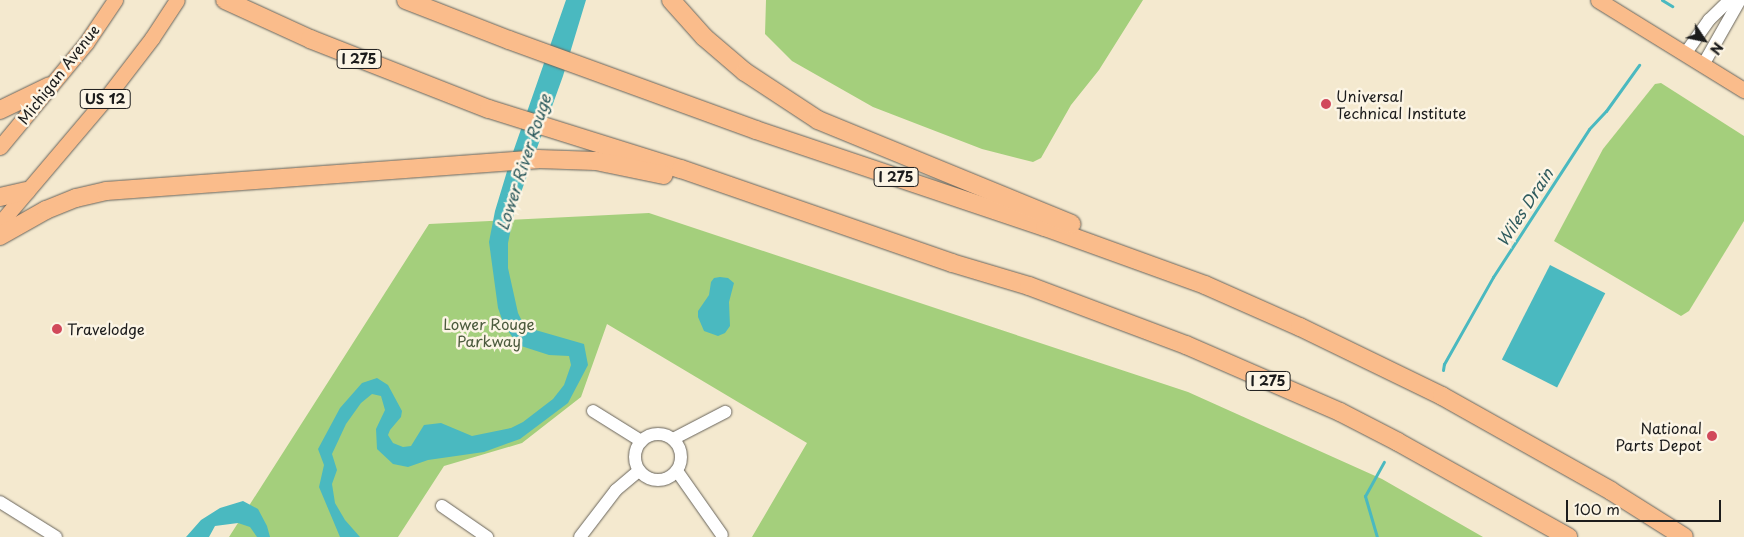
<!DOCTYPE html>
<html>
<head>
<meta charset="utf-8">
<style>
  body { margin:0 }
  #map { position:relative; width:1744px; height:537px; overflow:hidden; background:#f4e9cf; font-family:"Playpen Sans",sans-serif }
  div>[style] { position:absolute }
  .green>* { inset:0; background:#a4cf7c }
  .water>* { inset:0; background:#4ab9c0; transform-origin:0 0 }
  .stream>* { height:3px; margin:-1.5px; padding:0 1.5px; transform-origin:1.5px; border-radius:1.5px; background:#4ab9c0 }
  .roads { filter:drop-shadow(0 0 1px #68645b) drop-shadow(0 0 1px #68645b) }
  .minor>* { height:12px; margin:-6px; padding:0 6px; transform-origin:6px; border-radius:6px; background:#fff }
  .minor>.ring { margin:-6px; padding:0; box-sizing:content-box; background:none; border:12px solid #fff; border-radius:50% }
  .major>* { height:15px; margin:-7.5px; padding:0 7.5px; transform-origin:7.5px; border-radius:7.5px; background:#fabc8b }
  .highway>* { height:18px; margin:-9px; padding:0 9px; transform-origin:9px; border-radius:9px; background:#fabc8b }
  .dots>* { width:14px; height:14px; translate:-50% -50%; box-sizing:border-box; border:2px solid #fcf5e5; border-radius:50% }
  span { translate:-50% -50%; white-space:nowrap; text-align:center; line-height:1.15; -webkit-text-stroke:5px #fcf5e5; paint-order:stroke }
  .shield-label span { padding:1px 4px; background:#fcf5e5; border:1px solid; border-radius:4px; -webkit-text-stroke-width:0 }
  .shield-label { font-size:14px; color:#1c1c1c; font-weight:700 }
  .street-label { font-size:15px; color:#1c1c1c }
  .poi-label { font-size:15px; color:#1c1c1c }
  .left { translate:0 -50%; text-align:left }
  .right { translate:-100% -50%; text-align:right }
  .park-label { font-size:15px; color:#4c5b3e }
  .water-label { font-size:16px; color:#2e5b5e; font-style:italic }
  .north { position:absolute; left:1679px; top:15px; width:50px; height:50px; -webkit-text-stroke:4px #fcf5e5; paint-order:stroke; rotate:124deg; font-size:14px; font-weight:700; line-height:20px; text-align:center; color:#1c1c1c }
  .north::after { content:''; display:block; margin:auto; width:18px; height:22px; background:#1c1c1c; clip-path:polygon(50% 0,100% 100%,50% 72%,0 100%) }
  .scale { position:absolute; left:1566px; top:500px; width:155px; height:22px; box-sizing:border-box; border:2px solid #1c1c1c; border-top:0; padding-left:6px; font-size:15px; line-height:18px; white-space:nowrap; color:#1c1c1c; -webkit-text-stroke:4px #fcf5e5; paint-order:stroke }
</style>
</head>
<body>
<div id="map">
  <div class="green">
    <div style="clip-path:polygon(766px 0,1143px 0,1099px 70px,1071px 105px,1041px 158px,1033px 162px,982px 149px,873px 107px,792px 61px,765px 34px)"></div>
    <div style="clip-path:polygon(1661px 83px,1744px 136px,1744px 221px,1689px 311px,1681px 316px,1554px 241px,1603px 149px,1655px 84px)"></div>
    <div style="clip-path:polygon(649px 213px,1188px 392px,1382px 479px,1483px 537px,752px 537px,807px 443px,607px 324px,581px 397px,522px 443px,444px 466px,398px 537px,229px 537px,429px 224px)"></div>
  </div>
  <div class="water">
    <div style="clip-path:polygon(566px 0,586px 0,563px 76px,515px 209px,508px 243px,508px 268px,518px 313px,525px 327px,584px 344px,588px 365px,568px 403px,520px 439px,484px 452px,428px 460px,408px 467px,393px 464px,377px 449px,376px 429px,385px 410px,381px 396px,372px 394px,361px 403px,346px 424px,332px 454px,337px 470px,332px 484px,335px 503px,345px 520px,360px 537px,340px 537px,319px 487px,324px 465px,318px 449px,340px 408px,362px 383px,377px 378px,388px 385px,402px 411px,401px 417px,390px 430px,388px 435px,393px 443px,403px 447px,411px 446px,424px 425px,441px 423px,472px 436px,511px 428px,523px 422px,553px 399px,564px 385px,571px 365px,569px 356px,549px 355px,518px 345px,504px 325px,498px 308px,489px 242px,495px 211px,512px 155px)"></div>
    <div style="left:1550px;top:265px;width:62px;height:106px;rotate:27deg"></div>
    <div style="clip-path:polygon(720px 277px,728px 278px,734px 283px,729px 302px,730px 326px,725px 333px,718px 336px,704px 331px,698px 317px,698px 311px,709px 295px,711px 282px,714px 278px)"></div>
    <div style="clip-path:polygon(243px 501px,258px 509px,267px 526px,270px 537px,257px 537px,250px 527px,238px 523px,215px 526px,209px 537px,186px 537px,201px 520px,220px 508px)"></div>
  </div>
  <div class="stream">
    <div style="left:1662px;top:0;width:12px;rotate:31deg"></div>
    <div style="left:1443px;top:370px;width:6px;rotate:-81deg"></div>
    <div style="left:1444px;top:364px;width:100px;rotate:-60.6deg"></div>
    <div style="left:1493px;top:277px;width:176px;rotate:-57deg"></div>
    <div style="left:1589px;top:129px;width:25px;rotate:-47deg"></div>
    <div style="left:1606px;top:111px;width:57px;rotate:-54.3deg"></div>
    <div style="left:1377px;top:537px;width:43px;rotate:-106.3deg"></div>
    <div style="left:1365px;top:496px;width:39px;rotate:-61deg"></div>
  </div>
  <div class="roads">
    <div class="minor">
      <div style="left:1685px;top:54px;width:42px;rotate:-54.8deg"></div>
      <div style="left:1709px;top:20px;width:29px;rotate:-44deg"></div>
      <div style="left:1703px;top:65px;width:75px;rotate:-60.4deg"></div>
      <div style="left:593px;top:411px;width:57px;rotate:32deg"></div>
      <div class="ring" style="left:635px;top:434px;width:34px;height:34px"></div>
      <div style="left:673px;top:439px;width:59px;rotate:-27.4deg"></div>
      <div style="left:677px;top:471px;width:78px;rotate:54.9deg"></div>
      <div style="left:0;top:502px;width:66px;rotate:32deg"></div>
      <div style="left:442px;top:506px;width:55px;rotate:34.6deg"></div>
      <div style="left:580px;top:537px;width:59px;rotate:-52.5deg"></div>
      <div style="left:616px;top:490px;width:30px;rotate:-40deg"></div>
    </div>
    <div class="major">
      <div style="left:1598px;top:0;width:172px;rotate:31.7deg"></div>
      <div style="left:0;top:147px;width:135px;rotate:-50.4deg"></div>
      <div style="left:86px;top:43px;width:52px;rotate:-56deg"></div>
      <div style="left:0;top:223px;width:164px;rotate:-49.7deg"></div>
      <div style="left:106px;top:98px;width:76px;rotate:-52.5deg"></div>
      <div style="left:152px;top:38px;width:45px;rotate:-56.7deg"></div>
    </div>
    <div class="highway">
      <div style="left:225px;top:0;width:94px;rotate:24.6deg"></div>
      <div style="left:310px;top:39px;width:192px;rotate:21.4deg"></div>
      <div style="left:489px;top:109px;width:201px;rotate:17.4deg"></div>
      <div style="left:681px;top:169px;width:287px;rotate:19.1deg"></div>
      <div style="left:952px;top:263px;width:80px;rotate:16.6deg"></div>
      <div style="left:1029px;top:286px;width:168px;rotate:20.6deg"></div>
      <div style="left:1186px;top:345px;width:168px;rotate:23.5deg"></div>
      <div style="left:1340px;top:412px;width:65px;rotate:27.3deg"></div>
      <div style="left:1398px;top:442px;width:195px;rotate:29.2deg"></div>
      <div style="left:406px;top:0;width:110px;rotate:21.2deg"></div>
      <div style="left:509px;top:40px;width:263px;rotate:20deg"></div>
      <div style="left:756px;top:130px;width:305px;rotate:18.6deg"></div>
      <div style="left:1045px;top:227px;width:170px;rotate:19.9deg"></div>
      <div style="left:1205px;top:285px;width:104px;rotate:23.9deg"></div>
      <div style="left:1300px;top:327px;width:158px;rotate:25.9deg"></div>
      <div style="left:1442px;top:396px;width:194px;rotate:29.3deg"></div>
      <div style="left:1611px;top:491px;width:86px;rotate:32.2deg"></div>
      <div style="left:671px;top:0;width:50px;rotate:48.3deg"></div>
      <div style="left:704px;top:37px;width:54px;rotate:40.5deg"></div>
      <div style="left:745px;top:72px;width:87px;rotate:33.3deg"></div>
      <div style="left:818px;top:120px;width:274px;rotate:22.3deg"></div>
      <div style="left:0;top:110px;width:55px;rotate:-25.6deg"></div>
      <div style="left:0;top:197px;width:27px;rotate:-13deg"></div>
      <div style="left:0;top:236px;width:53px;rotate:-29.5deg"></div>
      <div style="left:46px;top:210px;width:32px;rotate:-22deg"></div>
      <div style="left:76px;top:198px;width:31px;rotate:-13deg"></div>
      <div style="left:106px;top:191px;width:433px;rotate:-4.2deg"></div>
      <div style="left:538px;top:159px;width:58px;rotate:2deg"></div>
      <div style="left:596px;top:161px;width:69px;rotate:11.6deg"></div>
    </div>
  </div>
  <div class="dots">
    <div style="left:1326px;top:104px;background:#d1495b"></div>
    <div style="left:57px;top:329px;background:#d1495b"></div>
    <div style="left:1712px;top:436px;background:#d1495b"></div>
  </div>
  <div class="shield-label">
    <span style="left:359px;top:59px">I 275</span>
    <span style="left:105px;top:99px">US 12</span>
    <span style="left:896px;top:177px">I 275</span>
    <span style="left:1268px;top:381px">I 275</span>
  </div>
  <div class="street-label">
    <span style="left:58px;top:74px;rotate:-52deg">Michigan Avenue</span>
  </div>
  <div class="poi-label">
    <span class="left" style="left:1336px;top:104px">Universal<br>Technical Institute</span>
    <span class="left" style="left:67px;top:329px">Travelodge</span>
    <span class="right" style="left:1702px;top:436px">National<br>Parts Depot</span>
  </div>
  <div class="park-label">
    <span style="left:489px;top:332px">Lower Rouge<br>Parkway</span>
  </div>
  <div class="water-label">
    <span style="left:523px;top:162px;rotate:-72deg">Lower River Rouge</span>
    <span style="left:1524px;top:207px;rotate:-57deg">Wiles Drain</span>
  </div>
  <div class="north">N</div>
  <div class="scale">100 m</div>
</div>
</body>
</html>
